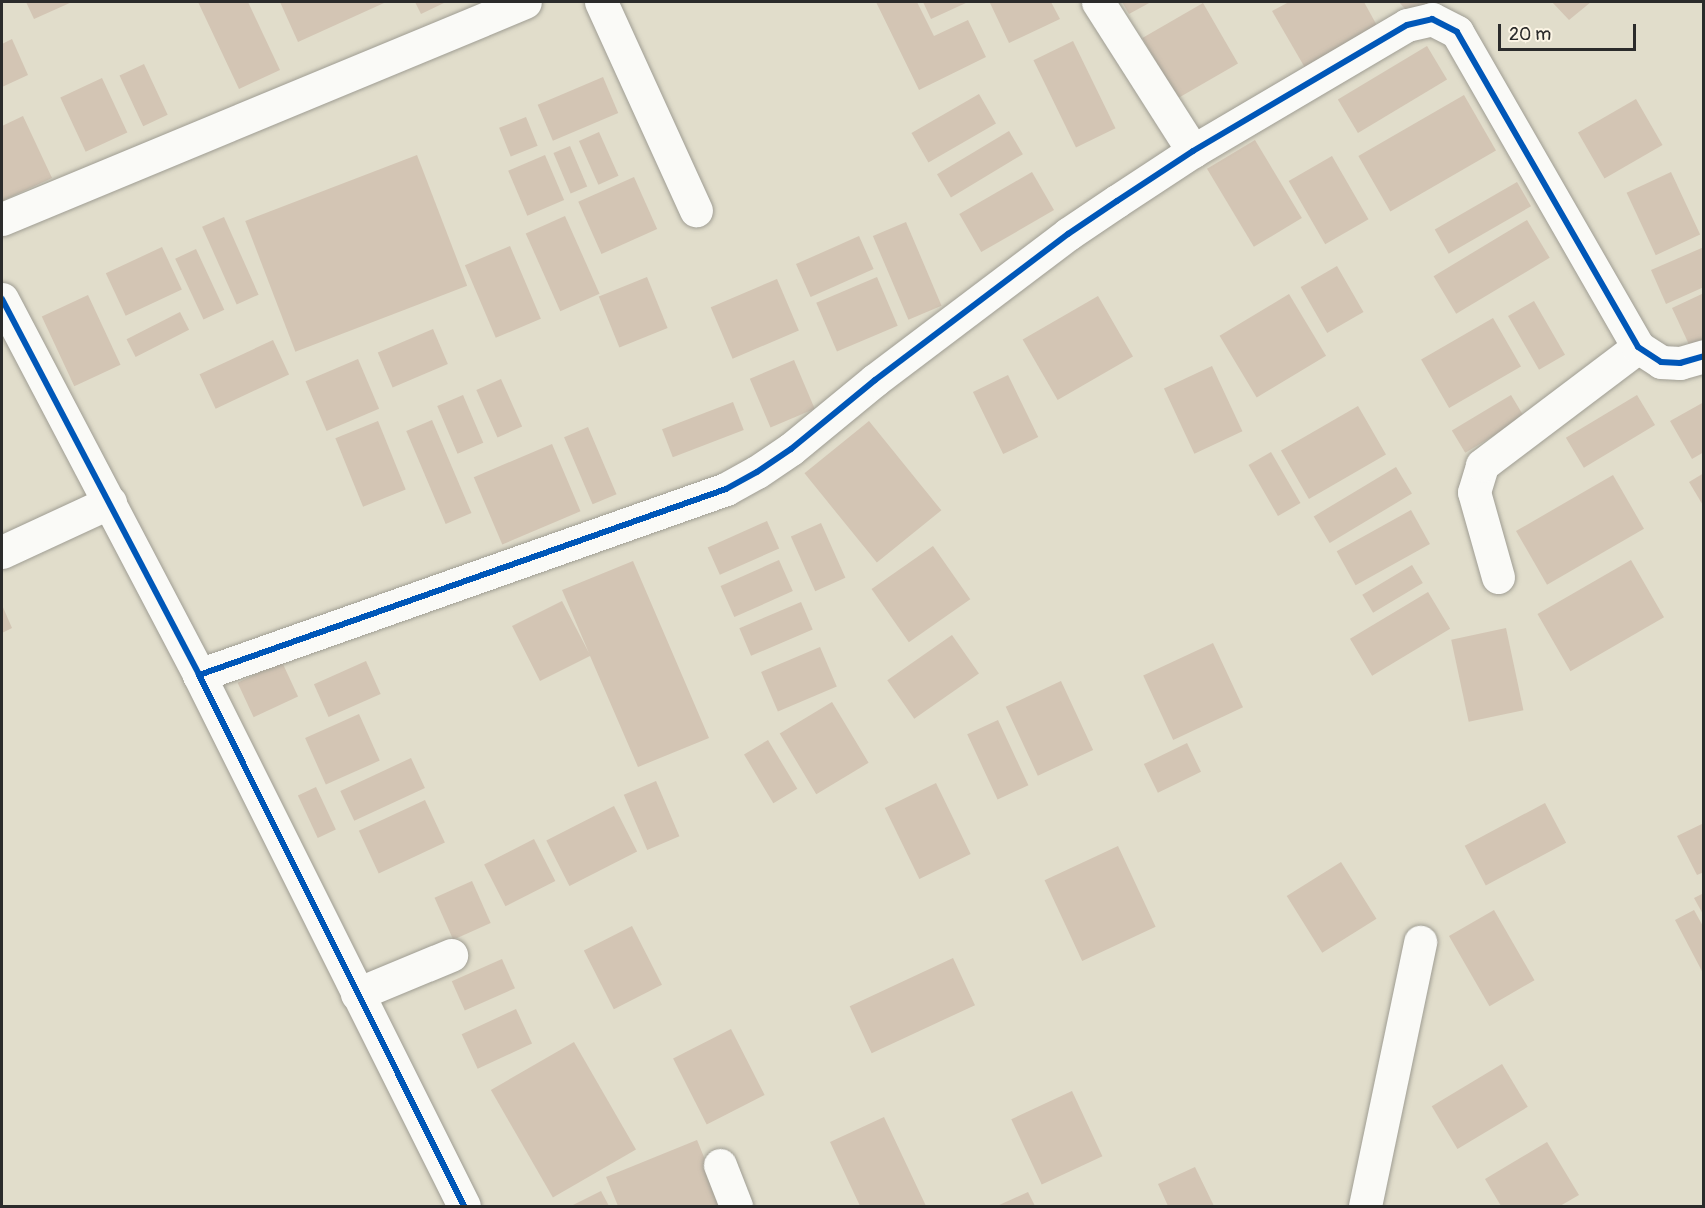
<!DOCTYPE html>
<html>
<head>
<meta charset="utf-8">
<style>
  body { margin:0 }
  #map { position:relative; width:1705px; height:1208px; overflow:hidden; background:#e1ddcb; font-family:Pangolin,sans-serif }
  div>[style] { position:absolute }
  .building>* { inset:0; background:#d3c5b4; transform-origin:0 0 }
  .roads { filter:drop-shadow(0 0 2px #9f9d93) drop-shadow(0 0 2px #9f9d93) }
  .minor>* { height:33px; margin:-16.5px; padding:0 16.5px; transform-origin:16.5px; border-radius:16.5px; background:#fafaf7 }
  .cycleway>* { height:6px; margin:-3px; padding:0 3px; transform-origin:3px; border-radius:3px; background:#0057b8 }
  span { translate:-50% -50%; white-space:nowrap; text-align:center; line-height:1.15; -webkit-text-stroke:5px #fcf5e5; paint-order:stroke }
  .frame { position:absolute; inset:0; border:3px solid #2b2b2b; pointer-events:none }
  .scale { position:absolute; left:1498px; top:24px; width:138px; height:27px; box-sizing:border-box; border:3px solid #2b2b2b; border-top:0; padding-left:8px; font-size:18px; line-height:21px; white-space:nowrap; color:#2b2b2b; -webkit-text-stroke:4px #fcf5e5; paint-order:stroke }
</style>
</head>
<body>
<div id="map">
  <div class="building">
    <div style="clip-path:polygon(26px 2px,72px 2px,34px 19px)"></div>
    <div style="clip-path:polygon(198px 2px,248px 2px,280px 70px,239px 89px)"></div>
    <div style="clip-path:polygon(280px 2px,383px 2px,384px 3px,298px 42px)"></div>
    <div style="clip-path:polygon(415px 2px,446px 2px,421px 14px)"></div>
    <div style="clip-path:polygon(876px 2px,917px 2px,934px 36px,968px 20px,986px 57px,919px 90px)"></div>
    <div style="clip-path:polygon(923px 2px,968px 2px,931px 19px)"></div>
    <div style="clip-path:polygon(994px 2px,1051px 2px,1060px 19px,1009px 43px,990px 3px)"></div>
    <div style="clip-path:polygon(1122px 2px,1151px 2px,1129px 14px)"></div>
    <div style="clip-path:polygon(1289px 2px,1364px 2px,1380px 31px,1308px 73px,1272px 11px)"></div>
    <div style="clip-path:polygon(1399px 2px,1434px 2px,1414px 19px)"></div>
    <div style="clip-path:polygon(1552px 2px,1591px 2px,1569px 20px)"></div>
    <div style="left:1203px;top:3px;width:70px;height:70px;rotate:60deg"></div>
    <div style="clip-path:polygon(12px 39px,28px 75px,2px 87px,2px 44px)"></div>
    <div style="left:1073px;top:41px;width:97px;height:44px;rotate:64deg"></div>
    <div style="left:1427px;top:46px;width:39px;height:104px;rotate:59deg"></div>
    <div style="left:144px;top:64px;width:56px;height:27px;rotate:65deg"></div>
    <div style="left:603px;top:77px;width:39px;height:71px;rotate:67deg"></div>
    <div style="left:102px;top:78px;width:60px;height:46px;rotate:65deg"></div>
    <div style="left:979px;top:94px;width:34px;height:78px;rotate:60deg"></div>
    <div style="left:1464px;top:95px;width:64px;height:122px;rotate:60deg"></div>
    <div style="left:1636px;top:99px;width:53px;height:67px;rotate:60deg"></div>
    <div style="clip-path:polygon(23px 116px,52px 178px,2px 201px,2px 126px)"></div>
    <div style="left:526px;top:117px;width:31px;height:29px;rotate:68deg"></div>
    <div style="left:1009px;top:131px;width:27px;height:84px;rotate:59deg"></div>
    <div style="left:599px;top:132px;width:48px;height:22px;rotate:66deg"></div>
    <div style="left:1255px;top:140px;width:91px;height:56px;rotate:59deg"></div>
    <div style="left:570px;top:146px;width:44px;height:18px;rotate:67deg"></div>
    <div style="left:417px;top:155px;width:140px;height:184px;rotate:69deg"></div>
    <div style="left:545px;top:155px;width:49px;height:40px;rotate:67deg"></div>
    <div style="left:1332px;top:156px;width:73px;height:50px;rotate:60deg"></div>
    <div style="left:1032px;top:172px;width:44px;height:84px;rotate:60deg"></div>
    <div style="left:1671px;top:172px;width:69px;height:49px;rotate:65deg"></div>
    <div style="left:634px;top:177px;width:57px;height:61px;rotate:66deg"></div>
    <div style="left:1517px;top:182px;width:28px;height:95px;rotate:60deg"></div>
    <div style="left:565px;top:216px;width:85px;height:43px;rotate:66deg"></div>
    <div style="left:224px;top:217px;width:85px;height:24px;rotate:66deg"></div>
    <div style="left:1527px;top:220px;width:44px;height:109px;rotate:59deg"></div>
    <div style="left:906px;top:222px;width:91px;height:36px;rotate:67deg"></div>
    <div style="left:859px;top:236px;width:36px;height:69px;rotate:66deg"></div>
    <div style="left:510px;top:246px;width:79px;height:49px;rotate:67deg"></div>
    <div style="left:162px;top:247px;width:47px;height:62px;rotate:65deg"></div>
    <div style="clip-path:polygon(1704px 247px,1704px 287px,1666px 304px,1651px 270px)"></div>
    <div style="left:196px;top:249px;width:67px;height:23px;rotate:65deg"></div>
    <div style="left:1337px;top:266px;width:53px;height:42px;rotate:60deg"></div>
    <div style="left:647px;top:277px;width:55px;height:52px;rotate:68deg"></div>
    <div style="left:877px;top:277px;width:53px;height:66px;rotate:67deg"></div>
    <div style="left:777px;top:279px;width:56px;height:72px;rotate:67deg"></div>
    <div style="clip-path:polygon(1704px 293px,1704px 348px,1693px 353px,1672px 308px)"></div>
    <div style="left:1289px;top:294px;width:72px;height:81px;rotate:59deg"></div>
    <div style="left:88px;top:295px;width:77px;height:51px;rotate:65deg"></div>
    <div style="left:1098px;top:296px;width:70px;height:87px;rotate:60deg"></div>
    <div style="left:1534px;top:301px;width:62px;height:30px;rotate:60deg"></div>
    <div style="left:180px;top:312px;width:20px;height:60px;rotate:63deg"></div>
    <div style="left:1493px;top:318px;width:56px;height:83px;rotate:60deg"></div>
    <div style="left:433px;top:329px;width:38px;height:60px;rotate:67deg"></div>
    <div style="left:273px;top:340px;width:38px;height:81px;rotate:65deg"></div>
    <div style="left:358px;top:359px;width:54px;height:57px;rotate:67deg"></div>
    <div style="left:794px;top:360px;width:53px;height:48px;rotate:67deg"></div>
    <div style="left:1212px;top:366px;width:72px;height:53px;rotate:65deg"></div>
    <div style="left:1008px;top:375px;width:69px;height:39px;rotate:64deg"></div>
    <div style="left:501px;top:379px;width:52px;height:27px;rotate:66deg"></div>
    <div style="left:463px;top:395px;width:52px;height:28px;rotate:67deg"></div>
    <div style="left:1511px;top:395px;width:26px;height:69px;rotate:59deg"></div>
    <div style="left:1637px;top:395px;width:35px;height:83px;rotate:59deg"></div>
    <div style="left:733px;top:402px;width:30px;height:76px;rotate:69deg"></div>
    <div style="clip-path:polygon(1704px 402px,1704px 452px,1692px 459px,1670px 421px)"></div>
    <div style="left:1358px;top:406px;width:56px;height:89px;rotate:60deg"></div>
    <div style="left:432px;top:420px;width:101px;height:28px;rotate:67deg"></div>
    <div style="left:378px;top:421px;width:74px;height:46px;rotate:68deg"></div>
    <div style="left:869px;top:421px;width:115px;height:83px;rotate:51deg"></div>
    <div style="left:588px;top:427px;width:73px;height:26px;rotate:67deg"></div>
    <div style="left:552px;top:444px;width:73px;height:85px;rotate:67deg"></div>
    <div style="left:1271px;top:452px;width:59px;height:26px;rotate:60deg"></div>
    <div style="left:1396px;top:467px;width:31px;height:96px;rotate:59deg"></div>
    <div style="clip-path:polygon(1704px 473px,1704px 507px,1689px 482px)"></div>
    <div style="left:1613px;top:475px;width:62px;height:112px;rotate:60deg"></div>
    <div style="left:1411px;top:510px;width:39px;height:85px;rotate:61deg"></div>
    <div style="left:767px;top:521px;width:30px;height:65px;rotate:66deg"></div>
    <div style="left:821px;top:523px;width:60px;height:33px;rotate:66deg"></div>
    <div style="left:933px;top:546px;width:65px;height:75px;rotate:55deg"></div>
    <div style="left:779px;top:560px;width:34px;height:64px;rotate:66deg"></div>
    <div style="left:1631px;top:560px;width:66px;height:108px;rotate:60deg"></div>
    <div style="clip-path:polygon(633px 561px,709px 738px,638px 767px,590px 656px,540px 681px,512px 626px,562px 601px,589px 653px,562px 590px)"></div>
    <div style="left:1412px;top:565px;width:21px;height:58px;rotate:59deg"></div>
    <div style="left:1428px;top:592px;width:43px;height:91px;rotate:59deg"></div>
    <div style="left:801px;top:602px;width:30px;height:67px;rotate:67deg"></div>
    <div style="clip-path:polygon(2px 605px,12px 628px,2px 633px)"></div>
    <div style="left:1506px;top:628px;width:84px;height:56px;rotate:78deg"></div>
    <div style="left:952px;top:635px;width:47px;height:79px;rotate:55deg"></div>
    <div style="left:1213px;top:643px;width:71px;height:77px;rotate:65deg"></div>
    <div style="left:820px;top:647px;width:43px;height:64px;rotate:67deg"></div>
    <div style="left:366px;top:661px;width:36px;height:57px;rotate:66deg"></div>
    <div style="left:282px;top:662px;width:38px;height:49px;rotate:65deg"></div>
    <div style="left:1061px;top:681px;width:76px;height:61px;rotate:65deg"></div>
    <div style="left:832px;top:702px;width:71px;height:61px;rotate:59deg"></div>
    <div style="left:359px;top:714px;width:51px;height:59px;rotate:66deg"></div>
    <div style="left:998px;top:720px;width:72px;height:34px;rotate:65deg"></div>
    <div style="left:768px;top:740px;width:57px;height:28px;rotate:59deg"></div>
    <div style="left:1187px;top:743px;width:32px;height:48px;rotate:64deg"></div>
    <div style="left:411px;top:758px;width:33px;height:78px;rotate:65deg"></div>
    <div style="left:656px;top:781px;width:60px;height:35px;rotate:67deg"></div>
    <div style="left:936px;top:783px;width:79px;height:57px;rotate:64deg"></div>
    <div style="left:316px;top:787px;width:47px;height:20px;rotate:65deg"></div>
    <div style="left:425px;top:800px;width:47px;height:73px;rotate:65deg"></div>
    <div style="left:1545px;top:803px;width:45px;height:91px;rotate:62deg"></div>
    <div style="left:614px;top:806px;width:51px;height:76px;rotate:63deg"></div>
    <div style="clip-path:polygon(1704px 823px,1704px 872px,1697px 875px,1677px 836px)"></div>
    <div style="left:534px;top:839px;width:47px;height:56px;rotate:63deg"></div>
    <div style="left:1118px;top:846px;width:89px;height:81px;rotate:65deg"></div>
    <div style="left:1341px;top:862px;width:67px;height:64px;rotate:58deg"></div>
    <div style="left:472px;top:881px;width:46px;height:41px;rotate:66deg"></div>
    <div style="clip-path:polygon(1704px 893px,1704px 916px,1694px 898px)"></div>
    <div style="left:1494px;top:910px;width:81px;height:52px;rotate:60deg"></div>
    <div style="clip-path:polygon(1694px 910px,1704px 928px,1704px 975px,1675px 920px)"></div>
    <div style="left:632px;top:926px;width:66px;height:54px;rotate:63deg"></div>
    <div style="left:953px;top:958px;width:52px;height:114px;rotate:65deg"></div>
    <div style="left:502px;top:959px;width:32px;height:55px;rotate:66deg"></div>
    <div style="left:516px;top:1009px;width:38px;height:60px;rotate:65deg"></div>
    <div style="left:731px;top:1029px;width:74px;height:65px;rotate:63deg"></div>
    <div style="left:574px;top:1042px;width:124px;height:96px;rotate:60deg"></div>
    <div style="left:1502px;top:1064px;width:50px;height:82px;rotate:59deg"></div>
    <div style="left:1072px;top:1091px;width:72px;height:67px;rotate:65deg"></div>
    <div style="clip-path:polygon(884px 1117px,926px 1206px,860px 1206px,830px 1142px)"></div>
    <div style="clip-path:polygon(697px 1140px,724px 1206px,618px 1206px,606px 1177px)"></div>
    <div style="clip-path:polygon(1547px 1142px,1579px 1195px,1560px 1206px,1501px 1206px,1485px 1179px)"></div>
    <div style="clip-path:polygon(1195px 1167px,1214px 1206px,1168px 1206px,1158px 1184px)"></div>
    <div style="clip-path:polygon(601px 1191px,609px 1206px,571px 1206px)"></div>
    <div style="clip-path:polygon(1028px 1192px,1035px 1206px,997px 1206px)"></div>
  </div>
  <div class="roads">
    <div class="minor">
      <div style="left:601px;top:2px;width:229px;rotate:65.5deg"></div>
      <div style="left:1098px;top:2px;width:177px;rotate:57.5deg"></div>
      <div style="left:2px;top:219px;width:566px;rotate:-22.53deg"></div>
      <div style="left:2px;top:299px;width:424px;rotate:62.3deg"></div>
      <div style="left:199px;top:675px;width:593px;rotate:63.48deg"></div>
      <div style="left:2px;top:552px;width:119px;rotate:-24.8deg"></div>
      <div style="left:1498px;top:577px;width:88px;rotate:-105.8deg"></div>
      <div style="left:1474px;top:492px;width:28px;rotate:-73deg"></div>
      <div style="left:1482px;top:465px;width:196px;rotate:-37.1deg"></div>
      <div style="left:199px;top:675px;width:559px;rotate:-19.44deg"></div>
      <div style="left:726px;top:489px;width:35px;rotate:-29deg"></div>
      <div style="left:757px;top:472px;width:41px;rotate:-34.1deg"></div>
      <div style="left:791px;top:449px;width:109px;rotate:-39.4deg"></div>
      <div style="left:875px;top:380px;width:242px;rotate:-37.1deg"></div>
      <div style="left:1068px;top:234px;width:59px;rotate:-34deg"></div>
      <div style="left:1117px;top:201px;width:91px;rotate:-33.3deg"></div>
      <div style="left:1193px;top:151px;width:248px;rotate:-30.5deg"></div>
      <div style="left:1407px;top:25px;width:26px;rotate:-13deg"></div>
      <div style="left:1432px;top:19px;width:28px;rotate:27deg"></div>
      <div style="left:1457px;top:32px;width:363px;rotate:60.1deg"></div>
      <div style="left:1638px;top:347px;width:27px;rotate:33deg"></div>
      <div style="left:1661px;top:362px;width:19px;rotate:3deg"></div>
      <div style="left:1680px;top:363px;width:25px;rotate:-16deg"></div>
      <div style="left:357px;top:994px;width:102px;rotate:-22.5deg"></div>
      <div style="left:720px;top:1165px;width:44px;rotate:68.7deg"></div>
      <div style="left:1365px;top:1206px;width:270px;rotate:-78.2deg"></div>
    </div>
  </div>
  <div class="cycleway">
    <div style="left:2px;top:299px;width:424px;rotate:62.3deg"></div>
    <div style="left:199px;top:675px;width:593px;rotate:63.48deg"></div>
    <div style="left:199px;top:675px;width:559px;rotate:-19.44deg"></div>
    <div style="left:726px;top:489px;width:35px;rotate:-29deg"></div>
    <div style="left:757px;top:472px;width:41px;rotate:-34.1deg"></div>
    <div style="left:791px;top:449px;width:109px;rotate:-39.4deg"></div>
    <div style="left:875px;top:380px;width:242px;rotate:-37.1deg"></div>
    <div style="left:1068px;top:234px;width:59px;rotate:-34deg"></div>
    <div style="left:1117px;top:201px;width:91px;rotate:-33.3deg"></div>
    <div style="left:1193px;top:151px;width:248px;rotate:-30.5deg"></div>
    <div style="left:1407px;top:25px;width:26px;rotate:-13deg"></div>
    <div style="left:1432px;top:19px;width:28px;rotate:27deg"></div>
    <div style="left:1457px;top:32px;width:363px;rotate:60.1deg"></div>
    <div style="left:1638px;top:347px;width:27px;rotate:33deg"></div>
    <div style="left:1661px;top:362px;width:19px;rotate:3deg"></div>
    <div style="left:1680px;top:363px;width:25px;rotate:-16deg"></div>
  </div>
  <div class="frame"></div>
  <div class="scale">20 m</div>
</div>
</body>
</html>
